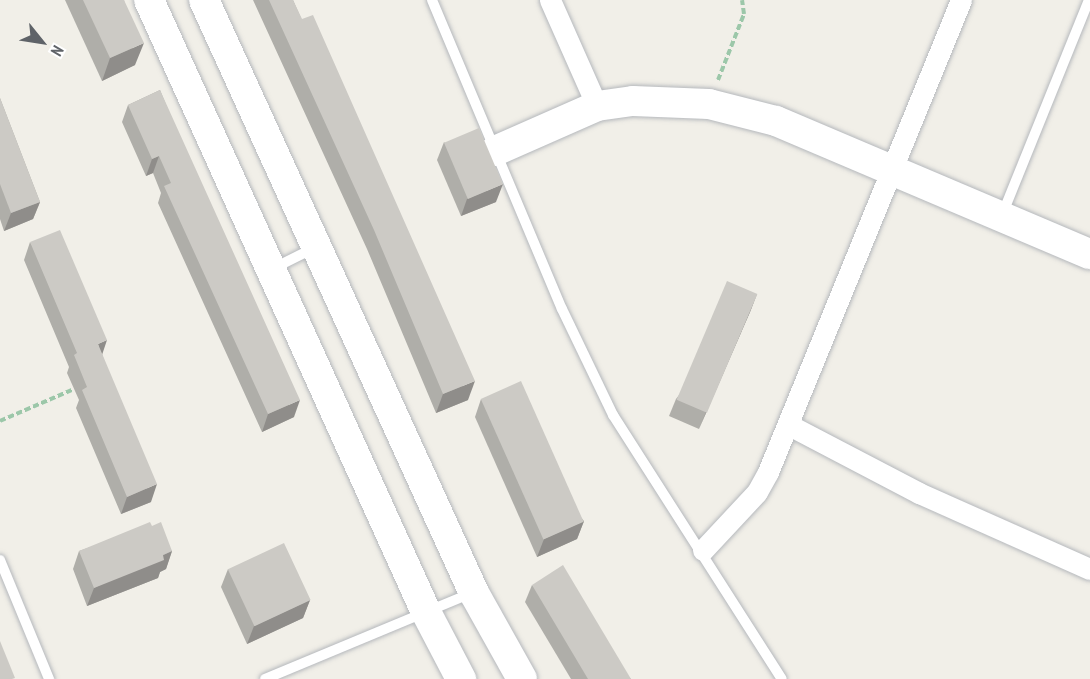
<!DOCTYPE html>
<html>
<head>
<meta charset="utf-8">
<style>
  body { margin:0 }
  #map { position:relative; width:1090px; height:679px; overflow:hidden; background:#f1efe8; font-family:"PT Sans Narrow",sans-serif }
  div>[style] { position:absolute }
  .path>* { height:4px; margin-top:-2px; transform-origin:0; background:repeating-linear-gradient(90deg,#9cc7a9 0 6px,transparent 0 9px) }
  .roads { filter:drop-shadow(0 0 2px #b5b8bc) drop-shadow(0 0 2px #b5b8bc) }
  .lane>* { height:10px; margin:-5px; padding:0 5px; transform-origin:5px; border-radius:5px; background:#fff }
  .street>* { height:21px; margin:-10.5px; padding:0 10.5px; transform-origin:10.5px; border-radius:10.5px; background:#fff }
  .secondary>* { height:30px; margin:-15px; padding:0 15px; transform-origin:15px; border-radius:15px; background:#fff }
  .wall>* { inset:0; background:#afaea9 }
  .shaded-wall>* { inset:0; background:#8f8d8a }
  .building>* { inset:0; background:#cccac5; transform-origin:0 0 }
  span { translate:-50% -50%; white-space:nowrap; text-align:center; line-height:1.15; -webkit-text-stroke:4.5px #fff; paint-order:stroke }
  .north { position:absolute; left:12px; top:12px; width:60px; height:60px; -webkit-text-stroke:4px #fff; paint-order:stroke; rotate:120deg; font-size:16px; font-weight:700; line-height:24px; text-align:center; color:#5f6368 }
  .north::after { content:''; display:block; margin:auto; width:21px; height:27px; background:#5f6368; clip-path:polygon(50% 0,100% 100%,50% 72%,0 100%) }
</style>
</head>
<body>
<div id="map">
  <div class="path">
    <div style="left:718px;top:80px;width:71px;rotate:-68.5deg"></div>
    <div style="left:744px;top:14px;width:14px;rotate:-98deg"></div>
    <div style="left:0;top:421px;width:81px;rotate:-23.4deg"></div>
  </div>
  <div class="roads">
    <div class="lane">
      <div style="left:432px;top:0;width:335px;rotate:67.2deg"></div>
      <div style="left:562px;top:309px;width:118px;rotate:64.3deg"></div>
      <div style="left:613px;top:415px;width:313px;rotate:57.4deg"></div>
      <div style="left:1002px;top:215px;width:232px;rotate:-68deg"></div>
      <div style="left:274px;top:268px;width:47px;rotate:-26.6deg"></div>
      <div style="left:0;top:560px;width:129px;rotate:67.6deg"></div>
      <div style="left:265px;top:679px;width:224px;rotate:-22.6deg"></div>
    </div>
    <div class="street">
      <div style="left:550px;top:0;width:116px;rotate:66.1deg"></div>
      <div style="left:789px;top:425px;width:147px;rotate:27.6deg"></div>
      <div style="left:919px;top:493px;width:187px;rotate:24deg"></div>
      <div style="left:703px;top:550px;width:79px;rotate:-47deg"></div>
      <div style="left:757px;top:492px;width:23px;rotate:-61deg"></div>
      <div style="left:768px;top:472px;width:510px;rotate:-67.76deg"></div>
    </div>
    <div class="secondary">
      <div style="left:149px;top:0;width:672px;rotate:65.65deg"></div>
      <div style="left:426px;top:612px;width:76px;rotate:62.4deg"></div>
      <div style="left:204px;top:0;width:652px;rotate:65.52deg"></div>
      <div style="left:474px;top:593px;width:98px;rotate:60.8deg"></div>
      <div style="left:495px;top:151px;width:111px;rotate:-23.8deg"></div>
      <div style="left:597px;top:106px;width:36px;rotate:-8deg"></div>
      <div style="left:633px;top:101px;width:76px;rotate:2.3deg"></div>
      <div style="left:709px;top:104px;width:69px;rotate:14.2deg"></div>
      <div style="left:776px;top:121px;width:341px;rotate:23deg"></div>
    </div>
  </div>
  <div class="wall">
    <div style="clip-path:polygon(65px 0,124px 0,135px 65px,102px 81px)"></div>
    <div style="clip-path:polygon(253px 0,293px 0,468px 400px,436px 413px,367px 249px)"></div>
    <div style="clip-path:polygon(160px 90px,294px 417px,262px 432px,158px 203px,161px 193px,153px 173px,146px 176px,122px 122px,128px 105px)"></div>
    <div style="clip-path:polygon(0 98px,40px 202px,33px 219px,4px 231px,0 219px)"></div>
    <div style="clip-path:polygon(444px 142px,496px 202px,461px 216px,437px 160px)"></div>
    <div style="clip-path:polygon(30px 242px,102px 354px,151px 502px,121px 514px,76px 408px,79px 400px,67px 373px,69px 367px,24px 260px)"></div>
    <div style="clip-path:polygon(757px 294px,750px 312px,699px 429px,669px 416px,676px 399px)"></div>
    <div style="clip-path:polygon(481px 399px,584px 521px,577px 539px,537px 557px,475px 417px)"></div>
    <div style="clip-path:polygon(152px 526px,172px 551px,166px 569px,160px 572px,158px 578px,87px 606px,73px 569px,79px 551px)"></div>
    <div style="clip-path:polygon(228px 569px,310px 600px,303px 618px,247px 644px,221px 587px)"></div>
    <div style="clip-path:polygon(532px 585px,631px 679px,571px 679px,525px 602px)"></div>
  </div>
  <div class="shaded-wall">
    <div style="clip-path:polygon(144px 43px,135px 65px,102px 81px,110px 58px)"></div>
    <div style="clip-path:polygon(159px 156px,153px 173px,146px 176px,152px 159px)"></div>
    <div style="clip-path:polygon(503px 184px,496px 202px,461px 216px,467px 199px)"></div>
    <div style="clip-path:polygon(40px 202px,33px 219px,4px 231px,11px 213px)"></div>
    <div style="clip-path:polygon(757px 294px,750px 312px,699px 429px,706px 412px)"></div>
    <div style="clip-path:polygon(107px 340px,101px 358px,98px 344px)"></div>
    <div style="clip-path:polygon(475px 381px,468px 400px,436px 413px,443px 394px)"></div>
    <div style="clip-path:polygon(300px 400px,294px 417px,262px 432px,268px 414px)"></div>
    <div style="clip-path:polygon(157px 484px,151px 502px,121px 514px,127px 497px)"></div>
    <div style="clip-path:polygon(584px 521px,577px 539px,537px 557px,544px 539px)"></div>
    <div style="clip-path:polygon(172px 551px,166px 569px,160px 572px,158px 578px,87px 606px,94px 588px)"></div>
    <div style="clip-path:polygon(310px 600px,303px 618px,247px 644px,254px 626px)"></div>
  </div>
  <div class="building">
    <div style="clip-path:polygon(83px 0,124px 0,144px 43px,110px 58px)"></div>
    <div style="clip-path:polygon(269px 0,293px 0,302px 19px,313px 15px,475px 381px,443px 394px,374px 230px)"></div>
    <div style="clip-path:polygon(160px 90px,300px 400px,268px 414px,164px 186px,171px 183px,159px 156px,152px 159px,128px 105px)"></div>
    <div style="clip-path:polygon(0 98px,40px 202px,11px 213px,0 184px)"></div>
    <div style="left:479px;top:128px;width:61px;height:38px;rotate:67deg"></div>
    <div style="clip-path:polygon(60px 230px,107px 340px,98px 344px,157px 484px,127px 497px,82px 390px,87px 387px,74px 355px,77px 353px,30px 242px)"></div>
    <div style="left:727px;top:281px;width:33px;height:129px;rotate:23deg"></div>
    <div style="left:521px;top:381px;width:154px;height:44px;rotate:66deg"></div>
    <div style="clip-path:polygon(150px 522px,152px 526px,161px 522px,172px 551px,163px 555px,164px 560px,94px 588px,79px 551px)"></div>
    <div style="left:284px;top:543px;width:63px;height:62px;rotate:65deg"></div>
    <div style="clip-path:polygon(563px 565px,631px 679px,588px 679px,532px 585px)"></div>
    <div style="clip-path:polygon(0 641px,15px 678px,12px 679px,0 679px)"></div>
  </div>
  <div class="north">N</div>
</div>
</body>
</html>
